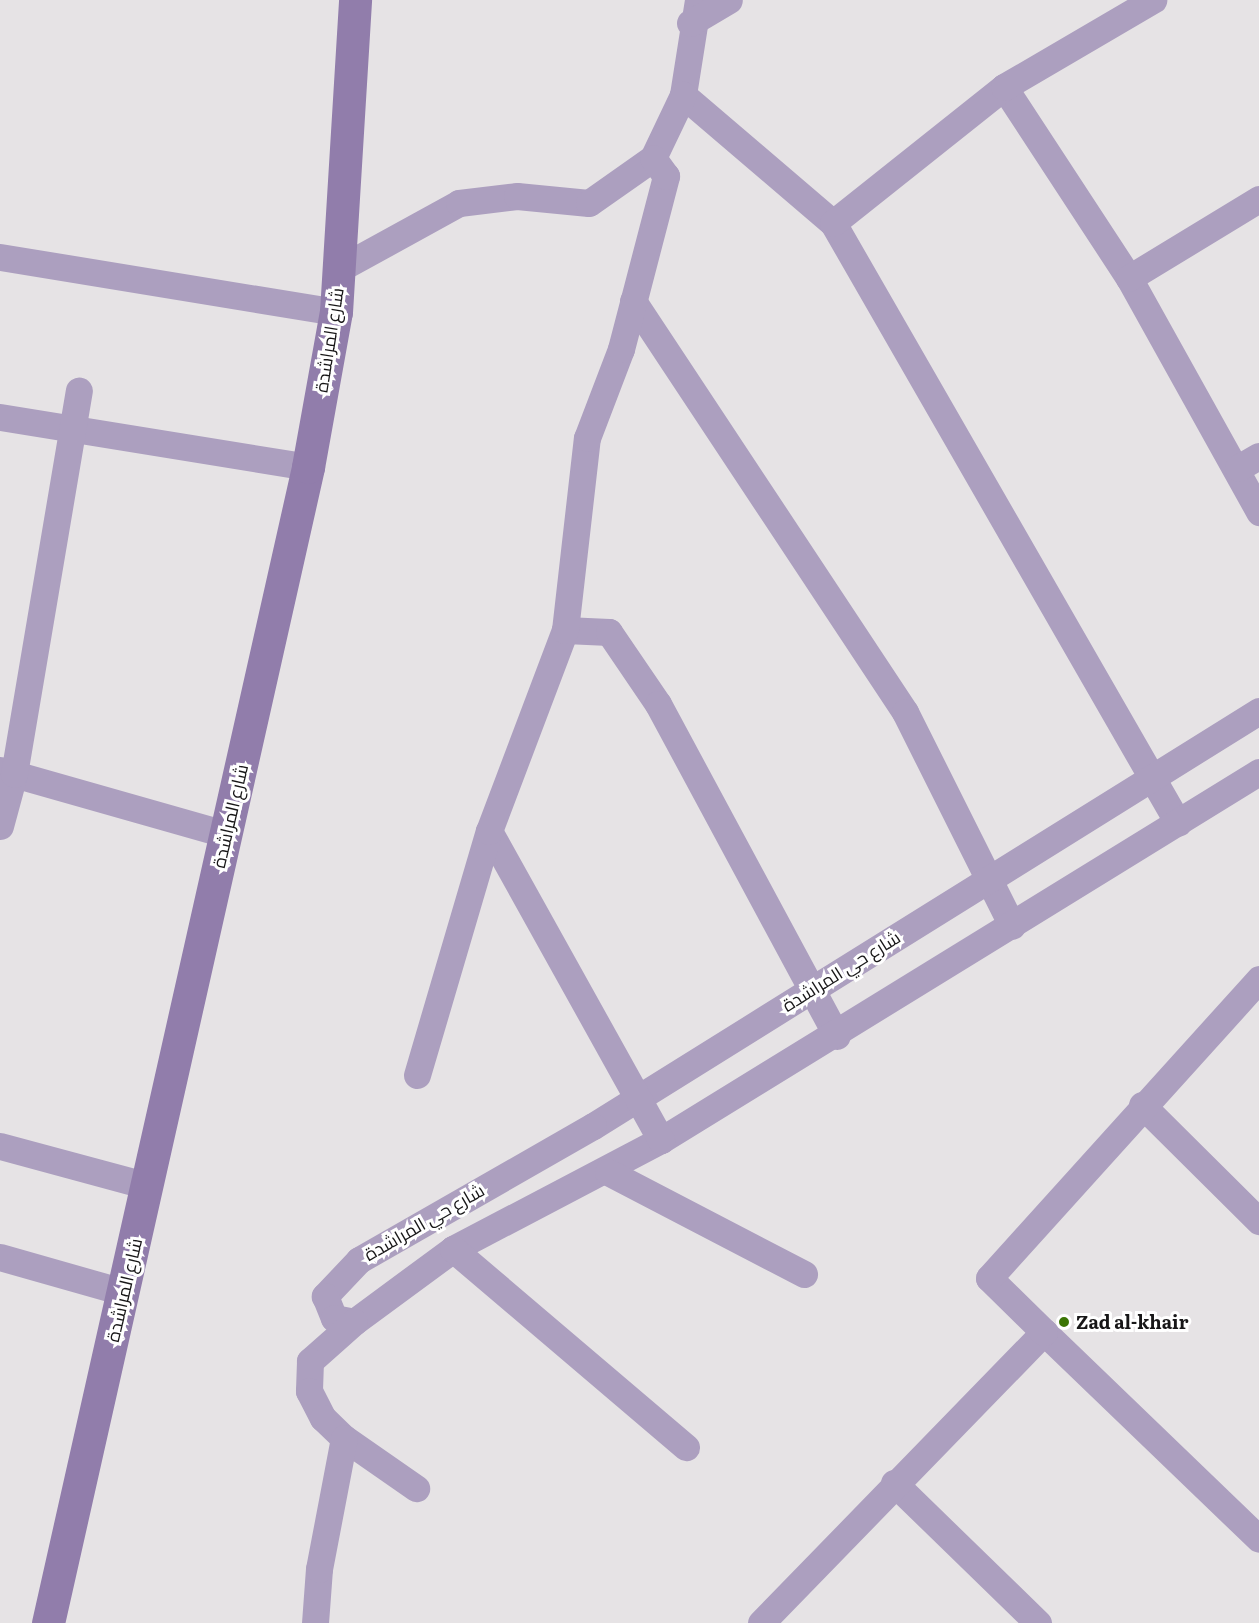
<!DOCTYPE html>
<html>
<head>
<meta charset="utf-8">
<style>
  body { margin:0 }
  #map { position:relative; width:1259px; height:1623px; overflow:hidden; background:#e6e3e5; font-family:Literata,Cairo,serif }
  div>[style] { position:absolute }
  .street>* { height:27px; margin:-13.5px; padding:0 13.5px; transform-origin:13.5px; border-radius:13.5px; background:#ac9fbf }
  .secondary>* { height:33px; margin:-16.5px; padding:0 16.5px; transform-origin:16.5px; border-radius:16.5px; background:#917dab }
  .dots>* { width:16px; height:16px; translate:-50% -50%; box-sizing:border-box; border:3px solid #fff; border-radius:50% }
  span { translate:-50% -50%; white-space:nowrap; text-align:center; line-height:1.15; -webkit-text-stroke:6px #fff; paint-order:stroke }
  .street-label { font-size:18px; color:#171617 }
  .poi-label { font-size:18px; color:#171617; font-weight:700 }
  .left { translate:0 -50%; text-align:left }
</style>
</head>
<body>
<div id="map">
  <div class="street">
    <div style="left:698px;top:0;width:96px;rotate:99deg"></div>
    <div style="left:683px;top:95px;width:197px;rotate:40.5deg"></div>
    <div style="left:833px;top:223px;width:692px;rotate:60.1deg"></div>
    <div style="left:690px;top:23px;width:45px;rotate:-30.5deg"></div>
    <div style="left:1004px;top:87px;width:228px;rotate:56.8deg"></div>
    <div style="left:1129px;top:278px;width:268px;rotate:60.9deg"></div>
    <div style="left:833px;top:223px;width:218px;rotate:-38.5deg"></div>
    <div style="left:1004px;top:87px;width:173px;rotate:-30.3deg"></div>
    <div style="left:0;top:257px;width:340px;rotate:9.3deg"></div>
    <div style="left:339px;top:269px;width:137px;rotate:-28.8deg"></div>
    <div style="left:459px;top:203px;width:58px;rotate:-6.9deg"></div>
    <div style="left:517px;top:196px;width:72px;rotate:5.6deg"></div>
    <div style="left:589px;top:203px;width:78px;rotate:-35.1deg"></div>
    <div style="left:653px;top:158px;width:70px;rotate:-64.5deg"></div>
    <div style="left:1129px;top:278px;width:152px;rotate:-31.3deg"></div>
    <div style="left:633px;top:301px;width:493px;rotate:56.5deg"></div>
    <div style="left:905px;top:712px;width:239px;rotate:63.4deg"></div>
    <div style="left:0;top:417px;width:312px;rotate:9.2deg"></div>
    <div style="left:1238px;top:468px;width:24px;rotate:-30deg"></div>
    <div style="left:565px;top:630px;width:44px;rotate:2.6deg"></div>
    <div style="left:609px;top:632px;width:87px;rotate:55.8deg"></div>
    <div style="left:658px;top:704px;width:377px;rotate:61.7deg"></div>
    <div style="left:1259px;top:711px;width:785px;rotate:148.07deg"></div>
    <div style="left:593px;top:1126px;width:270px;rotate:150.2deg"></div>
    <div style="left:359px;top:1260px;width:50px;rotate:133.4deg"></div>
    <div style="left:325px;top:1296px;width:24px;rotate:68deg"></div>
    <div style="left:334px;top:1318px;width:20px;rotate:11deg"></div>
    <div style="left:354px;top:1322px;width:123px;rotate:-36.4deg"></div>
    <div style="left:453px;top:1249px;width:235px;rotate:-27.7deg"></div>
    <div style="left:661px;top:1140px;width:702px;rotate:-31.61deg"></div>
    <div style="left:0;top:770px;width:234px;rotate:15.9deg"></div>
    <div style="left:0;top:826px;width:54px;rotate:-74.9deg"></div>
    <div style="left:14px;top:774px;width:389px;rotate:-80.4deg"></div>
    <div style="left:489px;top:831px;width:354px;rotate:60.9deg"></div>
    <div style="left:417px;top:1075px;width:254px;rotate:-73.6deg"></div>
    <div style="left:489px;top:831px;width:215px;rotate:-69.3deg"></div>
    <div style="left:565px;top:630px;width:193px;rotate:-83.5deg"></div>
    <div style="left:587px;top:438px;width:95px;rotate:-69.1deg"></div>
    <div style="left:621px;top:349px;width:179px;rotate:-75.4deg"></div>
    <div style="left:666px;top:176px;width:22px;rotate:-126deg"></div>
    <div style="left:1142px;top:1105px;width:165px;rotate:44.8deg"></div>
    <div style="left:0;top:1146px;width:153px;rotate:15.1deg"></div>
    <div style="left:608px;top:1172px;width:221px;rotate:27.5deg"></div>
    <div style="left:453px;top:1249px;width:306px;rotate:40.4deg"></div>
    <div style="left:0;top:1257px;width:128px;rotate:15.9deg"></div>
    <div style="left:354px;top:1322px;width:59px;rotate:138.4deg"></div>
    <div style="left:310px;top:1361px;width:30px;rotate:92deg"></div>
    <div style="left:309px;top:1391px;width:30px;rotate:63deg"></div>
    <div style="left:323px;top:1418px;width:29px;rotate:44deg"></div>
    <div style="left:344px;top:1438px;width:88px;rotate:34.8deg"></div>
    <div style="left:1044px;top:1332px;width:298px;rotate:43.9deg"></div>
    <div style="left:894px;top:1483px;width:201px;rotate:44.2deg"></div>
    <div style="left:315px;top:1623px;width:54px;rotate:-85.8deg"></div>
    <div style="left:319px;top:1569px;width:133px;rotate:-79.2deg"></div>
    <div style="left:761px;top:1623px;width:406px;rotate:-45.8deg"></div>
    <div style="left:1044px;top:1332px;width:77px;rotate:-135.5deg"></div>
    <div style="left:989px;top:1278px;width:403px;rotate:-47.9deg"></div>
  </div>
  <div class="secondary">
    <div style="left:48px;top:1623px;width:1185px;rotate:-77.32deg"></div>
    <div style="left:308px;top:467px;width:158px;rotate:-79.8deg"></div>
    <div style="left:336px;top:312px;width:313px;rotate:-86.5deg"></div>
  </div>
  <div class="dots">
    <div style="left:1064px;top:1322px;background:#3b7404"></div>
  </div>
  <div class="street-label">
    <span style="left:329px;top:340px;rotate:-81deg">شارع المراشدة</span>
    <span style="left:230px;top:816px;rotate:-77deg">شارع المراشدة</span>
    <span style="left:841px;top:971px;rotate:-32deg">شارع حي المراشدة</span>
    <span style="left:424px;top:1222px;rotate:-30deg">شارع حي المراشدة</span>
    <span style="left:124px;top:1290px;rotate:-77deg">شارع المراشدة</span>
  </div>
  <div class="poi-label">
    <span class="left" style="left:1076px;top:1322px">Zad al-khair</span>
  </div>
</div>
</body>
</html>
